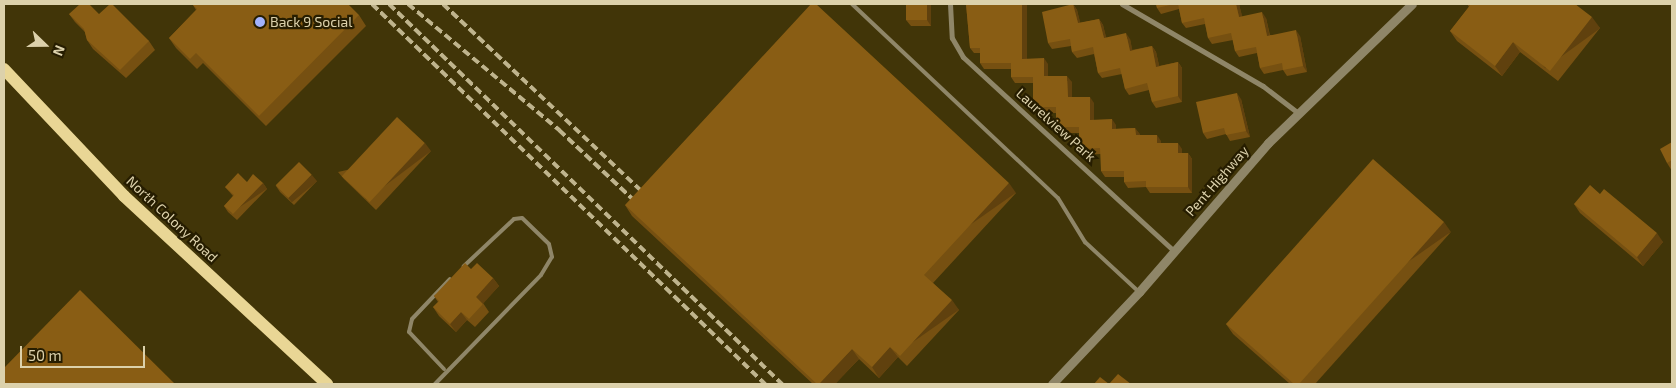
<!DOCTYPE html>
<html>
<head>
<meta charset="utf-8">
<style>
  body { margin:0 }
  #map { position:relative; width:1676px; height:388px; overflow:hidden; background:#413508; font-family:"Exo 2",sans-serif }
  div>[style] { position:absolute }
  .service>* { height:4px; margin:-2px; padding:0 2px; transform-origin:2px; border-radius:2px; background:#8f8668 }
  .minor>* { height:5px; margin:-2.5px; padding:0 2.5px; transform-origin:2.5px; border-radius:2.5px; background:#8f8668 }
  .tertiary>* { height:9px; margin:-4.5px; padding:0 4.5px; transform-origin:4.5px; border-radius:4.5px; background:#8f8668 }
  .primary>* { height:12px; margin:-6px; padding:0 6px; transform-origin:6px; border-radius:6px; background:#e9d695 }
  .rail>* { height:4px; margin-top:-2px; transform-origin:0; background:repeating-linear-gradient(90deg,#bfb48d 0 8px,transparent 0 12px) }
  .wall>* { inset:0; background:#765011 }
  .shaded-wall>* { inset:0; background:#60410e; transform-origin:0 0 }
  .building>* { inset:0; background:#895d14; transform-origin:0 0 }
  .dots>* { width:14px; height:14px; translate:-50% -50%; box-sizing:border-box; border:2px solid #261d00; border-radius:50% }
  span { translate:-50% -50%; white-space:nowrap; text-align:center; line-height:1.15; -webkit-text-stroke:4.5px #261d00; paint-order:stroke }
  .poi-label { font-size:14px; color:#dcd1ab }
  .left { translate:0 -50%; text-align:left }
  .street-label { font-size:14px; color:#dcd1ab }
  .frame { position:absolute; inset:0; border:5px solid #dcd1ab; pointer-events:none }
  .north { position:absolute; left:20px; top:20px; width:50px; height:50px; -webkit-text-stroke:4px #261d00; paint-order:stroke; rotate:112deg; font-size:14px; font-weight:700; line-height:20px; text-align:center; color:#dcd1ab }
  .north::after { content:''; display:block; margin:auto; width:18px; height:22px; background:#dcd1ab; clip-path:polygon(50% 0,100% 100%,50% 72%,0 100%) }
  .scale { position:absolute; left:20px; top:346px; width:125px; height:22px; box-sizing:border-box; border:2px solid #dcd1ab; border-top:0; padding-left:6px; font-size:15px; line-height:18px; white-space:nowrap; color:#dcd1ab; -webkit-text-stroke:4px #261d00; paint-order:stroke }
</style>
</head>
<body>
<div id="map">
  <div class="service">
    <div style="left:852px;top:4px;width:283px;rotate:43.3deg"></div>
    <div style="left:1058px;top:198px;width:52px;rotate:58.5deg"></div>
    <div style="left:1085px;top:242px;width:74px;rotate:42.8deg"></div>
    <div style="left:444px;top:369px;width:51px;rotate:-133.4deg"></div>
    <div style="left:409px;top:332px;width:13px;rotate:-77deg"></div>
    <div style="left:412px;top:319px;width:55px;rotate:-46.5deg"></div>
    <div style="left:435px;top:384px;width:152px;rotate:-45.8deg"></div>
    <div style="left:541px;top:275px;width:21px;rotate:-59deg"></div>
    <div style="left:552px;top:257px;width:13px;rotate:-103deg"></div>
    <div style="left:549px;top:244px;width:37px;rotate:-136deg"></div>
    <div style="left:522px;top:218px;width:8px;rotate:173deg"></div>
    <div style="left:514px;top:219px;width:69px;rotate:136.8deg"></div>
  </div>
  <div class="minor">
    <div style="left:950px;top:4px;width:34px;rotate:87deg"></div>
    <div style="left:952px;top:38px;width:22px;rotate:60deg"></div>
    <div style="left:963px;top:57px;width:287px;rotate:42.6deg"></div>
    <div style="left:1122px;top:4px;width:163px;rotate:30.2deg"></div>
    <div style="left:1263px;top:86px;width:44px;rotate:37.6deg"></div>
  </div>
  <div class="tertiary">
    <div style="left:1052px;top:384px;width:127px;rotate:-46.6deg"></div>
    <div style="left:1139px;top:292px;width:197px;rotate:-49.1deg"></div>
    <div style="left:1268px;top:143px;width:200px;rotate:-44deg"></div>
  </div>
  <div class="primary">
    <div style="left:4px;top:69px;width:175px;rotate:46.6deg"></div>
    <div style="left:124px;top:196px;width:277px;rotate:42.8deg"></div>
  </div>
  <div class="rail">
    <div style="left:372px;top:4px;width:547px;rotate:44.04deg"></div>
    <div style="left:389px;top:4px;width:547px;rotate:44.04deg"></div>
    <div style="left:408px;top:4px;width:197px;rotate:39.8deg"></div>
    <div style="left:559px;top:130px;width:110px;rotate:43.2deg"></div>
    <div style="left:443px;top:4px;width:279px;rotate:43.3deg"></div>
  </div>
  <div class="wall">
    <div style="clip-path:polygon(931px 4px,931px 26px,911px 26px,906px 20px)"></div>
    <div style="clip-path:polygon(966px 4px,1027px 59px,1048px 64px,1048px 76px,1072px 82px,1072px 97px,1094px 103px,1094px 120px,1116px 125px,1116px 129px,1135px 128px,1140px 135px,1161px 141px,1161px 143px,1182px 149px,1182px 153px,1188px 153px,1192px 159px,1192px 193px,1150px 193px,1146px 187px,1128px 188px,1124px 182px,1124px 177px,1105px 177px,1101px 171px,1101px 154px,1083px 155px,1079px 149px,1079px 133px,1060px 133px,1056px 127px,1056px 113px,1037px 113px,1033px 107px,1033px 83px,1015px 83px,1011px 77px,1011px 69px,984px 69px,980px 63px,980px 53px,974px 53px,970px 48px)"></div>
    <div style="clip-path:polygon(1073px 4px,1077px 10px,1080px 23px,1099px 19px,1103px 25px,1106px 38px,1130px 39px,1132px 50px,1152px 46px,1156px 52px,1159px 66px,1178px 62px,1182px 68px,1182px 102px,1156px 108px,1152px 102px,1149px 90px,1129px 95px,1125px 89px,1122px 74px,1102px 78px,1098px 73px,1094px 54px,1077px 58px,1072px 52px,1071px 46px,1052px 49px,1048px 43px)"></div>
    <div style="clip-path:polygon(1156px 4px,1239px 4px,1242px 17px,1266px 18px,1270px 35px,1300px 36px,1307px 72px,1287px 76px,1283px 70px,1264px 74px,1260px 68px,1257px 53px,1239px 57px,1235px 51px,1233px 40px,1212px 44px,1208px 38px,1205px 24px,1186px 28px,1182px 23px,1179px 9px,1161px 14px,1157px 8px)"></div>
    <div style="clip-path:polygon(1467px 4px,1575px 4px,1600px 28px,1558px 81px,1520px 52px,1502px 76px,1457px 41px,1450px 31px,1469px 7px)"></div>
    <div style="clip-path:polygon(193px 5px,359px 15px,366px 26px,266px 126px,203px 63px,197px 69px,176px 48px,169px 38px,196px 10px)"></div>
    <div style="clip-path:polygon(69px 14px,99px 14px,149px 41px,155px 50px,126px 78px,93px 49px,87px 40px,85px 32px,75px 22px)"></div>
    <div style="clip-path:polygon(1241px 99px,1250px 137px,1230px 141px,1226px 134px,1207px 139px,1203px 133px)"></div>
    <div style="clip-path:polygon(1672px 142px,1672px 171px,1667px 163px)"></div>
    <div style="clip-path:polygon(431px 151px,376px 210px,344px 179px,338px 172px)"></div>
    <div style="clip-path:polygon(317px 181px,294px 205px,280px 192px,276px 186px)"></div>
    <div style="clip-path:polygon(247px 182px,263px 183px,267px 189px,237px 220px,228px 212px,224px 206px,233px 196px,225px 187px)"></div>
    <div style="clip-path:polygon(1016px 193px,933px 283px,959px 310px,907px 366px,898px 357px,879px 378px,859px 359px,835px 384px,813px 384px,632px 216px,625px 205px)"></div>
    <div style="clip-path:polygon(1600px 194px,1663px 242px,1643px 266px,1580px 213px,1574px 204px)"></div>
    <div style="clip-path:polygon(1451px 232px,1315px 384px,1290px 384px,1233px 334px,1226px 324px)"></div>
    <div style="clip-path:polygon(471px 269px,493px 278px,499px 286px,483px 303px,489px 312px,475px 327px,467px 320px,456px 332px,439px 316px,433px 307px,438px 302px,434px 296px)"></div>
  </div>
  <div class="shaded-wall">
    <div style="clip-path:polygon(927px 4px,931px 4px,931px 26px,927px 20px)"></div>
    <div style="left:1022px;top:4px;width:5px;height:55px"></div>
    <div style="clip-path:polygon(1073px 4px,1077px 10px,1082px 29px,1078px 23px)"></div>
    <div style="clip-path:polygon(1236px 4px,1239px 4px,1244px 23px,1239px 17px)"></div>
    <div style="clip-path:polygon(1262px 12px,1266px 18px,1271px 42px,1267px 36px)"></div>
    <div style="left:1592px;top:17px;width:14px;height:68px;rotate:54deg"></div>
    <div style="clip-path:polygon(1099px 19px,1103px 25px,1108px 44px,1104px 38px)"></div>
    <div style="clip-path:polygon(1296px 30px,1300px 36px,1307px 72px,1303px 66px)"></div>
    <div style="clip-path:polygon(1126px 33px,1130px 39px,1134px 57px,1130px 51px)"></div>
    <div style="clip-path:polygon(1513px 42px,1520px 52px,1502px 76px,1495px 66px)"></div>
    <div style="clip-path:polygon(1152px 46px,1156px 52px,1161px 73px,1156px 67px)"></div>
    <div style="clip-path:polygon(1044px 58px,1048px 64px,1048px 82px,1044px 76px)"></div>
    <div style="clip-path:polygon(1178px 62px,1182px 68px,1182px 102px,1178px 96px)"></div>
    <div style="clip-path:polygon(1067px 76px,1072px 82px,1072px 103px,1068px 97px)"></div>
    <div style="clip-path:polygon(1237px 93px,1241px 99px,1250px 137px,1246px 131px)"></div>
    <div style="clip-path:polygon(1090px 97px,1094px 103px,1094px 126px,1090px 120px)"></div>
    <div style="clip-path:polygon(1112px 119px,1116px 125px,1116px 134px,1112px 129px)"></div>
    <div style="clip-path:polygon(1135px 128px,1140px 134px,1140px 141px,1136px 135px)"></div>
    <div style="clip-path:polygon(1157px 135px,1161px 141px,1161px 149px,1157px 143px)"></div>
    <div style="left:425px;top:143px;width:10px;height:81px;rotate:53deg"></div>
    <div style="clip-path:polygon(1178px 143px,1182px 149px,1182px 159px,1178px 153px)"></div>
    <div style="clip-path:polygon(1188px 153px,1192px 159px,1192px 193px,1188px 187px)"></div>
    <div style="left:312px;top:175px;width:8px;height:33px;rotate:50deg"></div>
    <div style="left:263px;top:183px;width:7px;height:43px;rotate:56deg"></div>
    <div style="left:1009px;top:183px;width:12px;height:125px;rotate:55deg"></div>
    <div style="left:1444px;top:222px;width:12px;height:217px;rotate:55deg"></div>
    <div style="clip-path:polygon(1657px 233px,1663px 242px,1643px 266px,1637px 257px)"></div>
    <div style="clip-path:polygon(493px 278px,499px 286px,482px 305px,476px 297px)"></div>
    <div style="left:952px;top:300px;width:12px;height:76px;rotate:55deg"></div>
    <div style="clip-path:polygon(461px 312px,467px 320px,456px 332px,450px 324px)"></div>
    <div style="clip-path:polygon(890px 347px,898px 357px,879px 378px,872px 367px)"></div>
    <div style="clip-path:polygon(852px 349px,859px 359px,835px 384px,819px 384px)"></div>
  </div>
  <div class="building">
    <div style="clip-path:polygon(80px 4px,89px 4px,99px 14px,110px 4px,112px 4px,149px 41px,120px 70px,87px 40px,84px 29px,69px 14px)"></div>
    <div style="clip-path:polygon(194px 4px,348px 4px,359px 15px,259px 116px,196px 53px,190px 59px,169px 38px,197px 9px,193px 5px)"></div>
    <div style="clip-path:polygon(811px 4px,816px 4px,1009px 183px,924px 275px,952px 300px,900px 356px,890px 347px,872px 367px,852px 349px,819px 384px,817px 384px,625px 205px)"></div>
    <div style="left:906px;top:4px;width:21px;height:16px"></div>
    <div style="clip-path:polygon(966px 4px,1022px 4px,1022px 59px,1044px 58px,1044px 76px,1067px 76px,1068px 97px,1090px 97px,1090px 120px,1112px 119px,1112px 129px,1135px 128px,1136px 135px,1157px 135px,1157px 143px,1178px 143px,1178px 153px,1188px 153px,1188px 187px,1146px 187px,1146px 181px,1124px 182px,1124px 171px,1101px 171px,1100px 148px,1079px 149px,1079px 127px,1056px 127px,1056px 107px,1033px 107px,1033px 77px,1011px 77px,1011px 63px,980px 63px,980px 48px,970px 48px)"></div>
    <div style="clip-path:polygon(1073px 4px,1078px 23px,1099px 19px,1104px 38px,1126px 33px,1130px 51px,1152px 46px,1156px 67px,1178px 62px,1178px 96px,1152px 102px,1147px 83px,1125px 89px,1120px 68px,1098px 73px,1093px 47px,1072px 52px,1070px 39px,1048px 43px,1042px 12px)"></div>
    <div style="clip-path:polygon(1156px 4px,1174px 4px,1157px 8px)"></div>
    <div style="clip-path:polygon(1178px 4px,1236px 4px,1239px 17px,1262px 12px,1267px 36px,1296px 30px,1303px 66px,1283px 70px,1282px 63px,1260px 68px,1256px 47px,1235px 51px,1231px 33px,1208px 38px,1204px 18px,1182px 23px)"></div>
    <div style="clip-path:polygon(1470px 4px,1575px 4px,1592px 17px,1550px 71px,1513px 42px,1495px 66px,1450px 31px,1471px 4px)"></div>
    <div style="clip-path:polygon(1237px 93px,1246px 131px,1226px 135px,1224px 128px,1203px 133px,1196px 102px)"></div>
    <div style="left:397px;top:117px;width:38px;height:81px;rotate:43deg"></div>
    <div style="clip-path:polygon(1672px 142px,1672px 160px,1667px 163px,1660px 149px)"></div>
    <div style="clip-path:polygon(1373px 159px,1444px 222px,1299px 384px,1294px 384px,1226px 324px)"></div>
    <div style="left:299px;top:162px;width:18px;height:33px;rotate:45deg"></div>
    <div style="clip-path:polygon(238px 173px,247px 182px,253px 174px,263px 183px,233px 214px,224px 206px,234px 195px,225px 187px)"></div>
    <div style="clip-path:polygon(1590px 185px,1600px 194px,1604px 189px,1657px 233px,1637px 257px,1574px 204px)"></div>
    <div style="clip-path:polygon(465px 263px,471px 269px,477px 263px,493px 278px,476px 297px,483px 304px,469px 319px,461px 312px,450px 324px,433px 307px,439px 301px,434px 296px)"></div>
    <div style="clip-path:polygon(80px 290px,175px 384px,4px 384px,4px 368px)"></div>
    <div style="clip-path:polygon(1118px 374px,1131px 384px,1109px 384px)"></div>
    <div style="clip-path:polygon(1100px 377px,1109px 384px,1094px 384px)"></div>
  </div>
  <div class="dots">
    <div style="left:260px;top:22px;background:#a2b2fd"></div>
  </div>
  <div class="poi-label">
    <span class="left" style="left:270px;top:22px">Back 9 Social</span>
  </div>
  <div class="street-label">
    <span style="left:1056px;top:125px;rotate:42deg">Laurelview Park</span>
    <span style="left:1217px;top:181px;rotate:-49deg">Pent Highway</span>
    <span style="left:172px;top:219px;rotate:43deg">North Colony Road</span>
  </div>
  <div class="frame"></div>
  <div class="north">N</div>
  <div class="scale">50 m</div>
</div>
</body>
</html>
